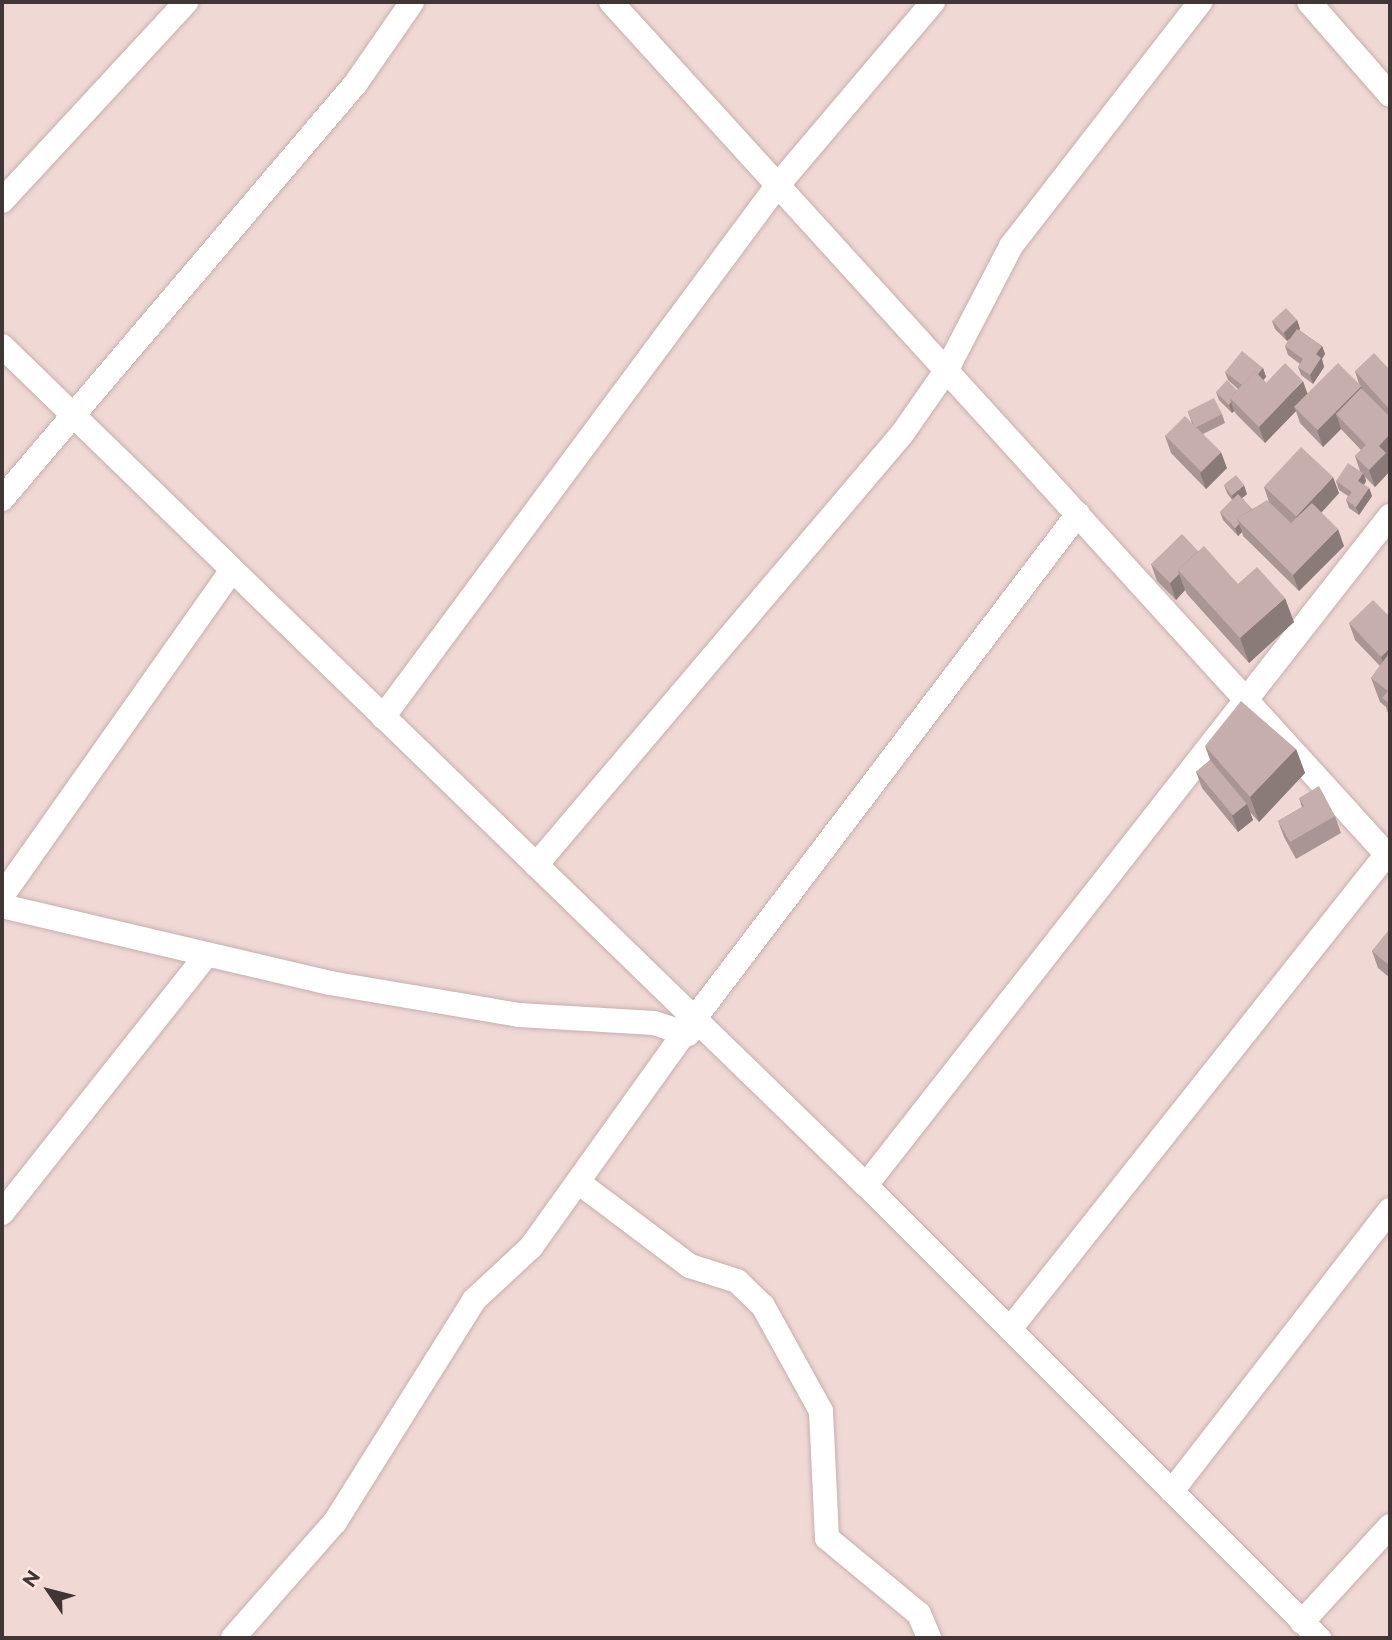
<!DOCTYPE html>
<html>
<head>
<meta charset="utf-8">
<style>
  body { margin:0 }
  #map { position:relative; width:1392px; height:1640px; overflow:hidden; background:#f0d8d5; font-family:Montserrat,sans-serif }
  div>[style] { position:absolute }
  .roads { filter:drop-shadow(0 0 2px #c6afad) drop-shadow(0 0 2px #c6afad) }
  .street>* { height:24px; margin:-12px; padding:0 12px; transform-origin:12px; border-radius:12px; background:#fff }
  .wall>* { inset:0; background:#a99694 }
  .shaded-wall>* { inset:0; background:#8a7a78 }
  .building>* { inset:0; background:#c5aeac; transform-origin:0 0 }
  span { translate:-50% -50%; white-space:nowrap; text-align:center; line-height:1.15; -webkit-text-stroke:5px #fde5e2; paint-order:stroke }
  .frame { position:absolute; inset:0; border:4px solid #3f3635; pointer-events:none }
  .north { position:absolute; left:14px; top:1556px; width:70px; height:70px; -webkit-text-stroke:5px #fde5e2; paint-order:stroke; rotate:305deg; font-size:19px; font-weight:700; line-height:28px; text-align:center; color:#3f3635 }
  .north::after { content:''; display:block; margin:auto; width:24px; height:32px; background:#3f3635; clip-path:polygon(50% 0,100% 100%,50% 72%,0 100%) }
</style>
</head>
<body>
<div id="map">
  <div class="roads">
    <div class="street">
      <div style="left:611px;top:2px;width:1157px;rotate:47.7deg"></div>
      <div style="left:1309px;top:2px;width:123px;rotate:48.9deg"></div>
      <div style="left:2px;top:201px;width:271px;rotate:-47.2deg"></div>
      <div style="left:2px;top:346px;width:1204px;rotate:44.16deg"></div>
      <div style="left:866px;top:1185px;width:641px;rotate:45deg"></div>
      <div style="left:2px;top:499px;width:546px;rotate:-49.6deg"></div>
      <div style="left:356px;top:83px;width:98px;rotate:-55.3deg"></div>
      <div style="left:383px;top:717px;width:661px;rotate:-53.42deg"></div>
      <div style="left:777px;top:186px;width:241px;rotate:-49.7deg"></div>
      <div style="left:536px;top:865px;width:565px;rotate:-49.66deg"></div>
      <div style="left:902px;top:434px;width:77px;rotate:-55.1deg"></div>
      <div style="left:946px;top:371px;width:141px;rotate:-62.5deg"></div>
      <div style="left:1011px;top:246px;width:309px;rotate:-52.2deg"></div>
      <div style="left:2px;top:896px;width:399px;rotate:-54.8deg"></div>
      <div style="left:2px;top:906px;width:337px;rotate:13.2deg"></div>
      <div style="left:330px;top:983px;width:192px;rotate:9.6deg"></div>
      <div style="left:519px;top:1015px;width:135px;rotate:3.4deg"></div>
      <div style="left:654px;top:1023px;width:36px;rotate:18deg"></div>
      <div style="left:578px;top:1182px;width:140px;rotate:36.9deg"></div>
      <div style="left:690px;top:1266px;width:49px;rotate:17.7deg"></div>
      <div style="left:737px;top:1281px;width:36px;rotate:44deg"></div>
      <div style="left:763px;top:1306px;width:120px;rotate:61.1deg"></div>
      <div style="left:821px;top:1411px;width:127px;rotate:87.3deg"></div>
      <div style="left:827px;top:1538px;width:119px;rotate:39.6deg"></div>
      <div style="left:919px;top:1614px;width:26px;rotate:67deg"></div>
      <div style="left:866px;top:1185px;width:850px;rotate:-51.93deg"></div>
      <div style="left:2px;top:1213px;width:328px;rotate:-51.6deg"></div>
      <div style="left:1010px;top:1329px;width:611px;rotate:-51.57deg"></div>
      <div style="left:1172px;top:1491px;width:356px;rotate:-52.2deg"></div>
      <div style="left:1302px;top:1622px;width:130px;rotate:-47.5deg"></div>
      <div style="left:233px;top:1638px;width:154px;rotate:-48.7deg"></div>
      <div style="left:335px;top:1522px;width:262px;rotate:-57.9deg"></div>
      <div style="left:474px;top:1300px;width:78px;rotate:-42.9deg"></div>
      <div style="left:531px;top:1247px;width:282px;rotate:-54.4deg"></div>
      <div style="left:695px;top:1018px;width:633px;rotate:-52.77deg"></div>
    </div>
  </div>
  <div class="wall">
    <div style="clip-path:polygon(1297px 320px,1300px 329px,1299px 330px,1322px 346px,1325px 354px,1322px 359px,1324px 367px,1313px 384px,1301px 375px,1298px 367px,1300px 364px,1288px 355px,1285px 346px,1290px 338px,1287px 341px,1275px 329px,1272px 321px)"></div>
    <div style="clip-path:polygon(1263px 368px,1266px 377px,1263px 379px,1266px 383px,1308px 393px,1359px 384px,1355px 371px,1390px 370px,1390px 457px,1388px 459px,1390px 465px,1390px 471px,1375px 487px,1365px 477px,1366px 481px,1364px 485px,1369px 488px,1372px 496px,1359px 515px,1349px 508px,1346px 500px,1348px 496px,1339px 490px,1336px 481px,1360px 471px,1355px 456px,1361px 450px,1341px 429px,1323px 447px,1300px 423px,1296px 411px,1265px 443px,1236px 414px,1234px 411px,1232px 413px,1219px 400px,1216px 392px,1237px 390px,1238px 389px,1228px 380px,1225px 372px)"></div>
    <div style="clip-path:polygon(1188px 412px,1222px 414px,1225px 423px,1203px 434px,1227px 468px,1206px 489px,1171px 453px,1165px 436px,1192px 423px)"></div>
    <div style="clip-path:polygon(1224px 485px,1247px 494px,1242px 498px,1252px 509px,1269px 502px,1264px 487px,1339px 493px,1321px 513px,1344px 546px,1299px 591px,1243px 536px,1242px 532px,1238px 536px,1223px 520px,1220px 512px,1232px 500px,1227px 493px)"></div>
    <div style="clip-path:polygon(1198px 551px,1238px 584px,1294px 622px,1249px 663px,1187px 594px,1185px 590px,1176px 600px,1157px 581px,1151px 564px)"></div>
    <div style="clip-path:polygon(1390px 617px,1390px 719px,1386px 707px,1380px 702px,1371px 678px,1380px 666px,1355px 640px,1349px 623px)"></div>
    <div style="clip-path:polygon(1205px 746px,1296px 749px,1305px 773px,1259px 822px,1249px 811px,1253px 820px,1238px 832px,1202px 788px,1196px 772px,1210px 760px)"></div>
    <div style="clip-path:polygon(1299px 798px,1335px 816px,1341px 833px,1296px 859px,1284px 837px,1278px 821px,1302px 807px)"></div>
    <div style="clip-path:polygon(1390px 929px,1390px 978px,1378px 968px,1372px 951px)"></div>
  </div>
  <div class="shaded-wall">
    <div style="clip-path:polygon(1297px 320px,1300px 329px,1287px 341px,1284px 333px)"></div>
    <div style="clip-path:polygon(1322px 346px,1325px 354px,1322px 359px,1324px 367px,1313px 384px,1310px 375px,1316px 354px)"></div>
    <div style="clip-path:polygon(1263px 368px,1266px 377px,1249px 397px,1246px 389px)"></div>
    <div style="clip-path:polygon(1303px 381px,1309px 398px,1294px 407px,1296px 411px,1265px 443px,1259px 427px)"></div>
    <div style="clip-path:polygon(1361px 386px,1368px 402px,1336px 414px,1341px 429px,1323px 447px,1317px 430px)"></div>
    <div style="clip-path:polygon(1231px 402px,1234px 411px,1232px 413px,1229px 405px)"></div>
    <div style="clip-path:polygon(1390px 434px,1390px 457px,1388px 459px,1390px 465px,1390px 471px,1375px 487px,1369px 470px,1379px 446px)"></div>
    <div style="clip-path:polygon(1221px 452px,1227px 468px,1206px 489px,1200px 473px)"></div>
    <div style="clip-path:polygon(1363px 473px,1366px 481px,1361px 489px,1358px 481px)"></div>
    <div style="clip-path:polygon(1333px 477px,1339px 493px,1302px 534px,1296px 517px)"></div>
    <div style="clip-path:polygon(1244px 485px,1247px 494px,1235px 504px,1232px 496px)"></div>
    <div style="clip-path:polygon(1369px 488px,1372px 496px,1359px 515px,1356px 507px)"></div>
    <div style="clip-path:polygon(1239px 524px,1242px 532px,1238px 536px,1235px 528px)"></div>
    <div style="clip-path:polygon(1338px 529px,1344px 546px,1299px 591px,1293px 575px)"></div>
    <div style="clip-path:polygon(1179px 574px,1185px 590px,1176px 600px,1170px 583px)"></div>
    <div style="clip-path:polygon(1285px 598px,1294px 622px,1249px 663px,1240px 638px)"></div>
    <div style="clip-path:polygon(1390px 648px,1390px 670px,1387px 674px,1381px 657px)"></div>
    <div style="clip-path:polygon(1296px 749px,1305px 773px,1259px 822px,1250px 797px)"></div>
    <div style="clip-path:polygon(1247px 804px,1253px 820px,1238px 832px,1232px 815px)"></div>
  </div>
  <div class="building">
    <div style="left:1286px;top:308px;width:16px;height:19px;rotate:47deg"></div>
    <div style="clip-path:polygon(1297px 329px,1322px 346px,1316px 354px,1321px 358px,1310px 375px,1298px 367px,1303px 359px,1285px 346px)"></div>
    <div style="clip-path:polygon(1242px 351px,1263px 368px,1258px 374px,1255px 371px,1242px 385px,1225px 372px)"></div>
    <div style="clip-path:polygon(1374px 353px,1390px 370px,1390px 410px,1355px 371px)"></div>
    <div style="clip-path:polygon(1285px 363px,1303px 381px,1259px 427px,1230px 398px,1255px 371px,1266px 383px)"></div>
    <div style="left:1338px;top:363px;width:33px;height:62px;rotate:45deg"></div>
    <div style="clip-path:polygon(1227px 380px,1237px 390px,1230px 398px,1231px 402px,1229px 405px,1216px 392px)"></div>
    <div style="clip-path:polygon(1361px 388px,1390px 417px,1390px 434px,1379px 446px,1386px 453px,1369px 470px,1355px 456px,1366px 445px,1336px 414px)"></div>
    <div style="left:1214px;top:398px;width:18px;height:30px;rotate:63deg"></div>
    <div style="left:1185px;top:416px;width:51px;height:28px;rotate:45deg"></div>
    <div style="left:1301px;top:447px;width:44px;height:54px;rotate:43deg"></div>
    <div style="clip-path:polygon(1348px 463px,1363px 473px,1358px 481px,1369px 488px,1356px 507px,1346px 500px,1352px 492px,1336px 481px)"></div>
    <div style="left:1236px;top:475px;width:13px;height:16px;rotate:51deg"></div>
    <div style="clip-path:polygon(1238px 494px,1252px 509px,1237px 519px,1239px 524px,1235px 528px,1220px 512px)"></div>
    <div style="clip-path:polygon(1267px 500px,1291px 523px,1312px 503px,1338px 529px,1293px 575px,1237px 519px)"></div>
    <div style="clip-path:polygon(1182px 534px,1198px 551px,1178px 570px,1179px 574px,1170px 583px,1151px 564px)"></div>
    <div style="clip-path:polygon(1204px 546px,1238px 584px,1257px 567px,1285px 598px,1240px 638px,1178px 570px)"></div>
    <div style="clip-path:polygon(1373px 600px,1390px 617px,1390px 648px,1381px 657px,1349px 623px)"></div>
    <div style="clip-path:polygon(1390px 652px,1390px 704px,1382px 698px,1388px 691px,1371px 678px)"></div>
    <div style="clip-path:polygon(1241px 701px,1296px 749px,1250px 797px,1205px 746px)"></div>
    <div style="left:1210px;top:760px;width:57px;height:18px;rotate:50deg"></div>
    <div style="clip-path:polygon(1319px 786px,1335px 816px,1290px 842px,1278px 821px,1304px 806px,1299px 798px)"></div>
    <div style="clip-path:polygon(1390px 929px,1390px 966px,1372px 951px)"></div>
  </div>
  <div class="frame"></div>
  <div class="north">N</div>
</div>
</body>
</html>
